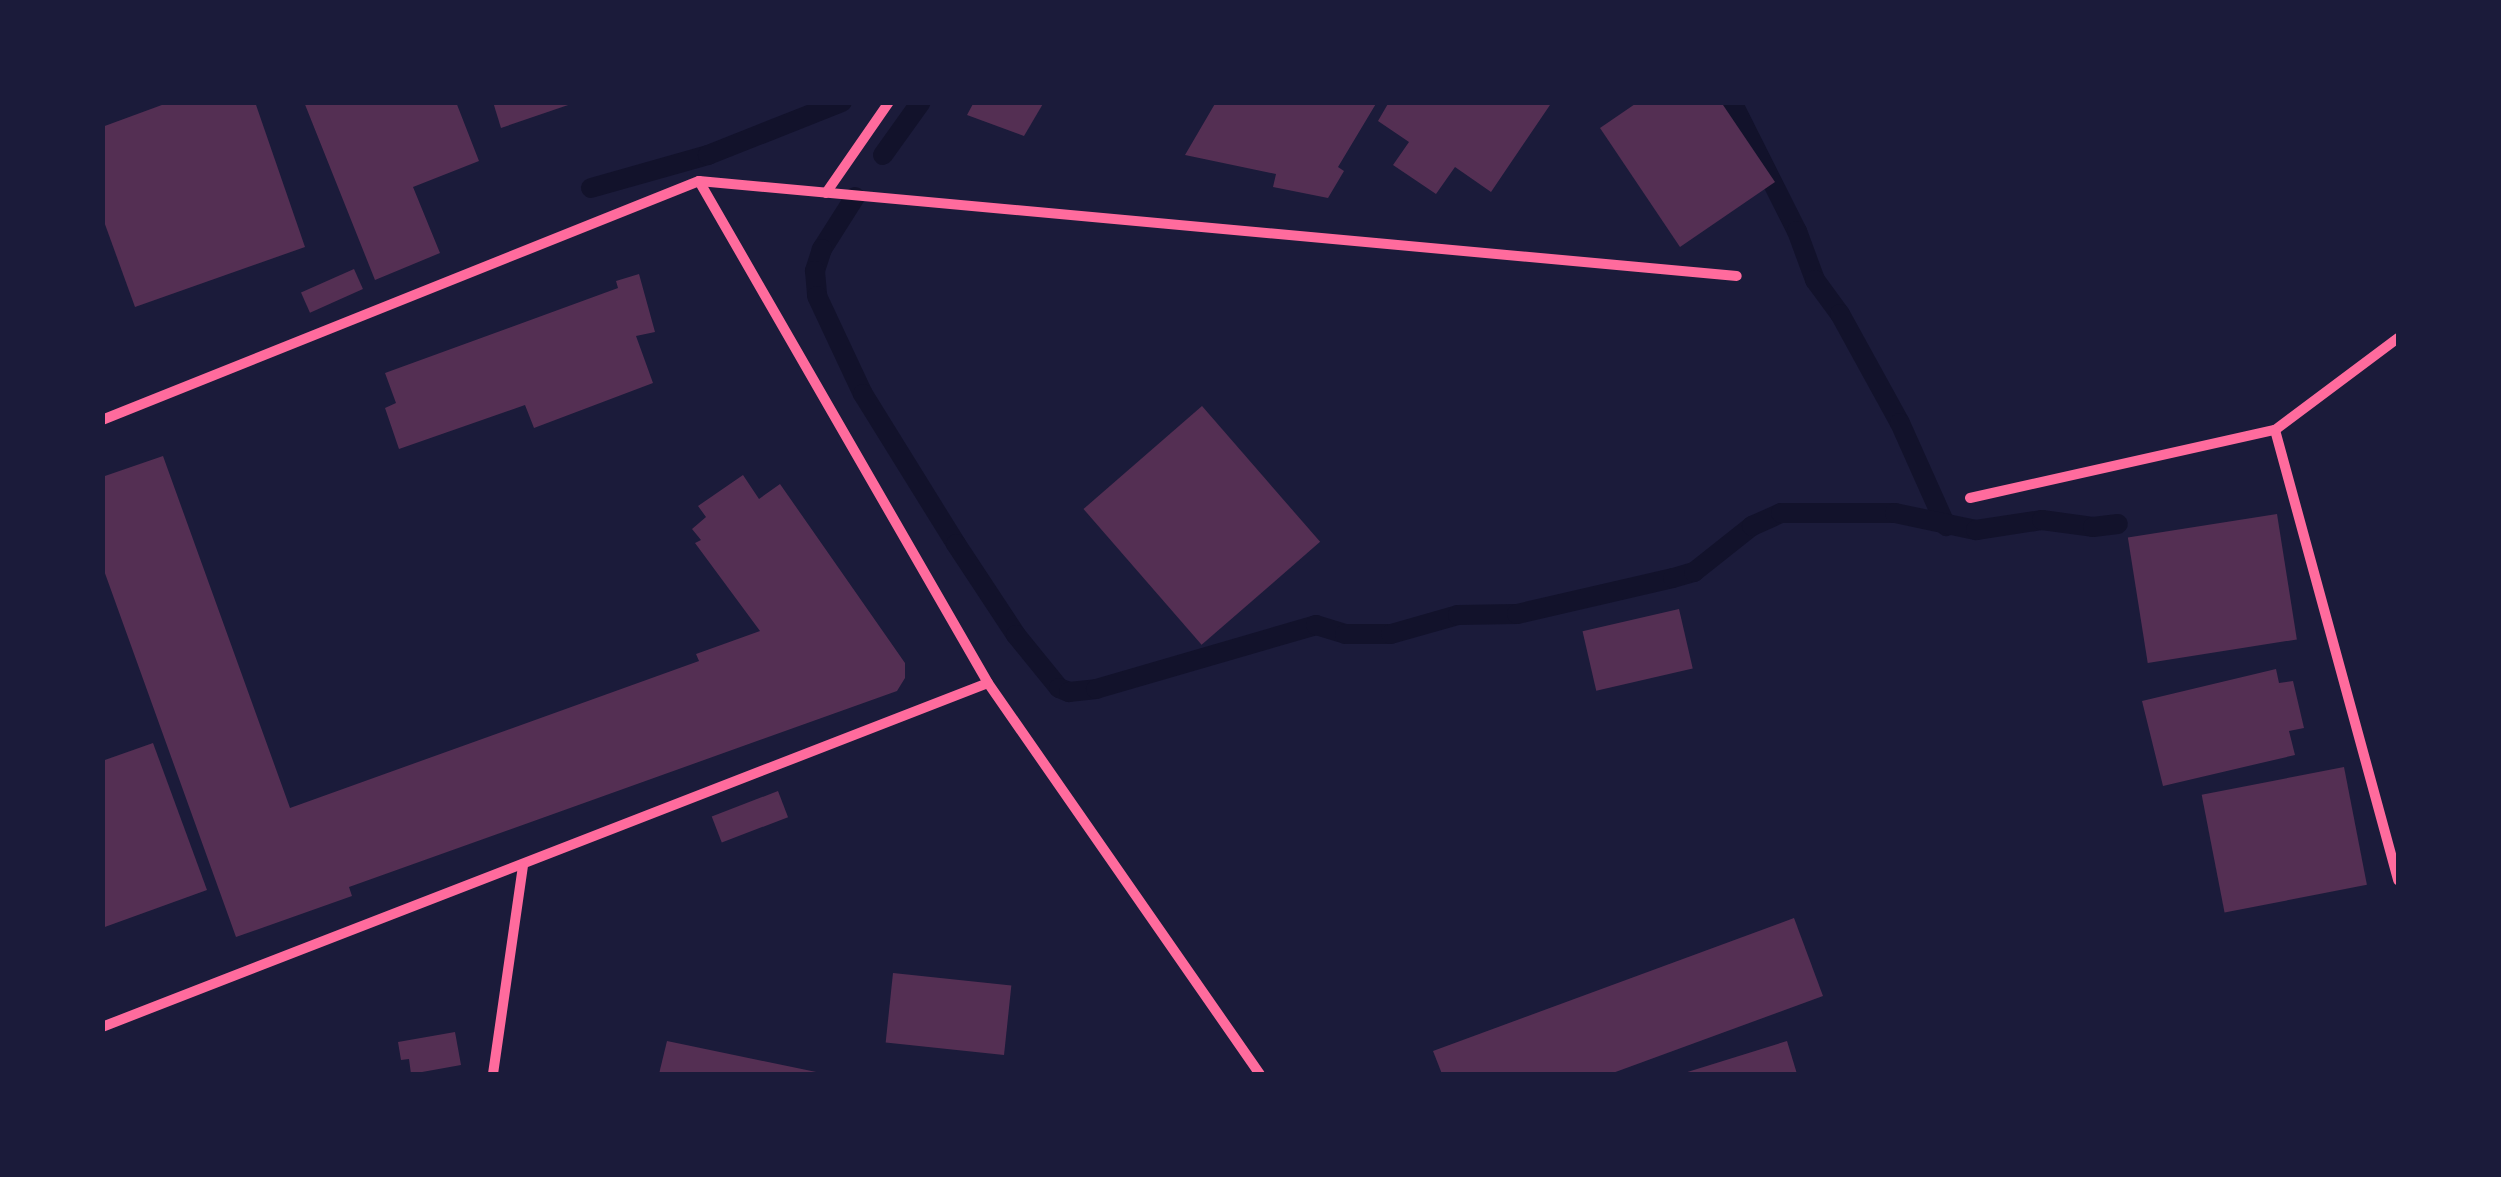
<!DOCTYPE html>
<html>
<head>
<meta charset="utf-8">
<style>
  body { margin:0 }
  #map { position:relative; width:2501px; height:1177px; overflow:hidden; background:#1b1b3a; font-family:"Varela Round",sans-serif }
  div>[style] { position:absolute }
  .stream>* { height:20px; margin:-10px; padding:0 10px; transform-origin:10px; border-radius:10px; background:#12122b }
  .building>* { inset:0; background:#542f53; transform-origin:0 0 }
  .minor>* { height:10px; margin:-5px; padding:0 5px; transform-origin:5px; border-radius:5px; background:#ff6b9d }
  span { translate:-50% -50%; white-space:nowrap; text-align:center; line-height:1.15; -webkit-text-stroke:10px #1b1b3a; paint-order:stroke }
  .frame { position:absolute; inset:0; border:105px solid #1b1b3a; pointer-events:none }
</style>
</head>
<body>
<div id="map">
  <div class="stream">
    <div style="left:1732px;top:102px;width:144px;rotate:63.3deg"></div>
    <div style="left:1797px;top:231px;width:52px;rotate:69.8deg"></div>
    <div style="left:1815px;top:280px;width:42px;rotate:53.7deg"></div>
    <div style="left:1840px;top:314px;width:124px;rotate:61.2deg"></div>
    <div style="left:1900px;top:423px;width:113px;rotate:65.9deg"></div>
    <div style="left:883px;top:155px;width:65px;rotate:-54.4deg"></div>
    <div style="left:591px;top:188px;width:122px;rotate:-15.8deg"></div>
    <div style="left:708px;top:155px;width:144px;rotate:-21.6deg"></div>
    <div style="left:855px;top:197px;width:62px;rotate:122.4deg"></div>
    <div style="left:822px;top:249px;width:23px;rotate:108deg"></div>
    <div style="left:815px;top:271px;width:25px;rotate:85deg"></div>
    <div style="left:817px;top:296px;width:108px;rotate:64.9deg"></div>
    <div style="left:863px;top:394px;width:176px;rotate:58.2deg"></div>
    <div style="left:956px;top:544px;width:109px;rotate:56.6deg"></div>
    <div style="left:1016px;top:635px;width:68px;rotate:50.9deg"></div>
    <div style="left:1059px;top:688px;width:11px;rotate:22deg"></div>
    <div style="left:1069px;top:692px;width:27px;rotate:-6deg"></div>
    <div style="left:1096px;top:689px;width:229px;rotate:-16.2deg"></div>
    <div style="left:1316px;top:625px;width:30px;rotate:17deg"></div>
    <div style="left:1345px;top:634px;width:46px"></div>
    <div style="left:1391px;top:634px;width:70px;rotate:-15.8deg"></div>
    <div style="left:1458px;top:615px;width:59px;rotate:-1deg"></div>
    <div style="left:1517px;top:614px;width:160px;rotate:-13deg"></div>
    <div style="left:1673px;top:578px;width:22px;rotate:-16deg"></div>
    <div style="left:1694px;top:572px;width:74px;rotate:-38.4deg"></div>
    <div style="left:1752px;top:526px;width:32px;rotate:-24deg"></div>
    <div style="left:1781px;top:513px;width:114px"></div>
    <div style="left:1895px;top:513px;width:83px;rotate:11.9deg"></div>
    <div style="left:1976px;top:530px;width:67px;rotate:-8.6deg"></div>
    <div style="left:2042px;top:520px;width:51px;rotate:7.8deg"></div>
    <div style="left:2093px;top:527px;width:25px;rotate:-7deg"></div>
  </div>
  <div class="building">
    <div style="clip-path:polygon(170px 102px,255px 102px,305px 247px,135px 307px,102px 216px,102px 127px)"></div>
    <div style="clip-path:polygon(304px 102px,456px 102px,479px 161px,413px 187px,440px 253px,375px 280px)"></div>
    <div style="clip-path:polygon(493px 102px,574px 102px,574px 103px,501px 128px)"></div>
    <div style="clip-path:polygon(974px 102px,1044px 102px,1024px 136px,967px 115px)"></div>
    <div style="clip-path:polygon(1216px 102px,1377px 102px,1338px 167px,1344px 171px,1328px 198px,1273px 187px,1276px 174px,1185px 155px)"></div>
    <div style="clip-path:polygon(1389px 102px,1552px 102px,1491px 192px,1455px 167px,1436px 194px,1393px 165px,1409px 142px,1378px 121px)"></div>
    <div style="clip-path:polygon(1638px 102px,1721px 102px,1775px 182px,1680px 247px,1600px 128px)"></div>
    <div style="left:354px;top:269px;width:22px;height:58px;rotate:66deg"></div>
    <div style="clip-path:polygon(639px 274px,655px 332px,636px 336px,653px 383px,534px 428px,525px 405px,399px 449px,385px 408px,396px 403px,385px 373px,618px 288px,616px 281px)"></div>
    <div style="left:1202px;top:406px;width:180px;height:157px;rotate:49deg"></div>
    <div style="clip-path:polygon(163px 456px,290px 808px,699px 661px,696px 654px,760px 631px,695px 543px,701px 540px,692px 529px,706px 517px,698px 506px,743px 475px,759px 499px,780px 484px,905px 663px,905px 678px,897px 691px,349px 887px,352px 896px,236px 937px,102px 565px,102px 477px)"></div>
    <div style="left:2277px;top:514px;width:127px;height:151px;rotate:81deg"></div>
    <div style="left:1679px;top:609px;width:61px;height:99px;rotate:77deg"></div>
    <div style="clip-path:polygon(2276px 669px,2279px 683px,2293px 681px,2304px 728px,2289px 731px,2295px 755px,2163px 786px,2142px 701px)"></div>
    <div style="clip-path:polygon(153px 743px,207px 890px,102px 928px,102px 761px)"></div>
    <div style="left:2344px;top:767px;width:120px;height:145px;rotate:79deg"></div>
    <div style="left:778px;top:791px;width:28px;height:71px;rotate:69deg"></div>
    <div style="clip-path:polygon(1794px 918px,1823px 996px,1610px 1074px,1442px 1074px,1433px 1051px)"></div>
    <div style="left:893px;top:973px;width:119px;height:70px;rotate:6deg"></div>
    <div style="clip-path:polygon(455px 1032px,461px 1065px,411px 1074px,409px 1059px,401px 1060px,398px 1042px)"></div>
    <div style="clip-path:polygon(667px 1041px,821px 1073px,821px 1074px,659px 1074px)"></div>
    <div style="clip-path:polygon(1787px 1041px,1797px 1074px,1681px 1074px)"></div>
  </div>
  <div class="minor">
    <div style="left:699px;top:181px;width:579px;rotate:60.07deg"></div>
    <div style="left:988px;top:683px;width:476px;rotate:55.2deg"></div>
    <div style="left:826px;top:193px;width:111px;rotate:-55.3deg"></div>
    <div style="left:2398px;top:338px;width:154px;rotate:143.2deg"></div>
    <div style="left:2275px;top:430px;width:467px;rotate:74.7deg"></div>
    <div style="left:102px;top:420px;width:643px;rotate:-21.82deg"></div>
    <div style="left:699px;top:181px;width:1042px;rotate:5.23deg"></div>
    <div style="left:1970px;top:498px;width:312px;rotate:-12.6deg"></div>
    <div style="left:102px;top:1027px;width:950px;rotate:-21.22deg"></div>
    <div style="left:493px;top:1074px;width:209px;rotate:-81.8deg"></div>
  </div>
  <div class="frame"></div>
</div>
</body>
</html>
